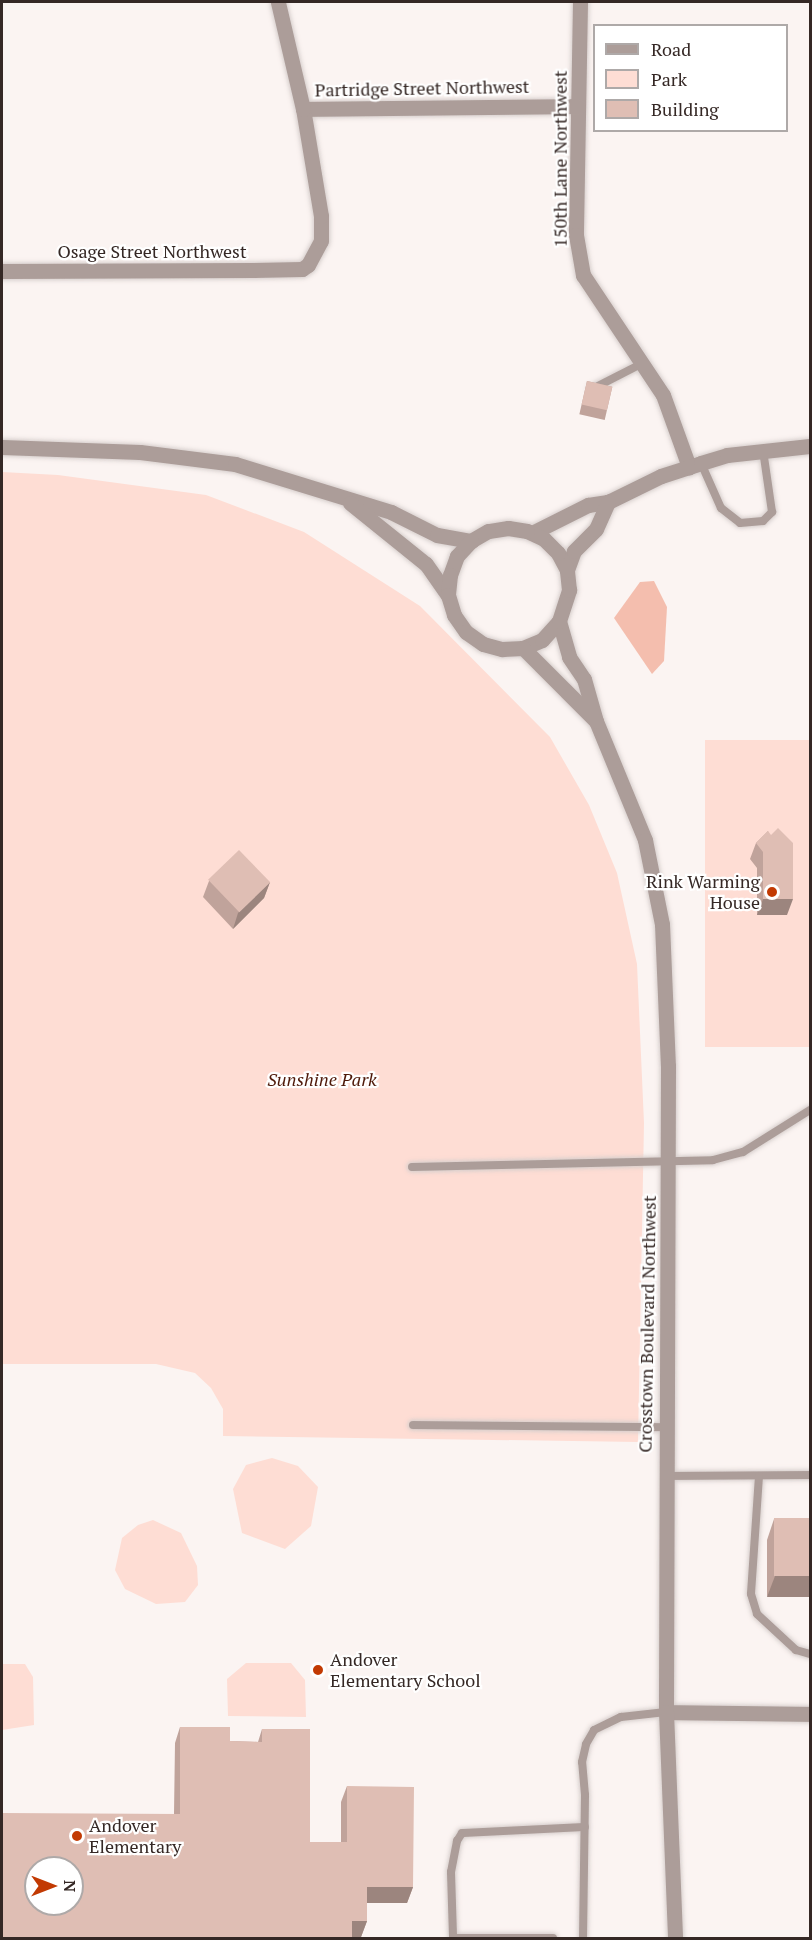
<!DOCTYPE html>
<html>
<head>
<meta charset="utf-8">
<style>
  body { margin:0 }
  #map { position:relative; width:812px; height:1940px; overflow:hidden; background:#fbf4f2; font-family:"PT Serif",serif }
  div>[style] { position:absolute }
  .green>* { inset:0; background:#feddd4; transform-origin:0 0 }
  .water>* { inset:0; background:#f4beae }
  .roads { filter:drop-shadow(0 0 2px #d7cfcd) drop-shadow(0 0 2px #d7cfcd) }
  .service>* { height:8px; margin:-4px; padding:0 4px; transform-origin:4px; border-radius:4px; background:#ac9d99 }
  .minor>* { height:15px; margin:-7.5px; padding:0 7.5px; transform-origin:7.5px; border-radius:7.5px; background:#ac9d99 }
  .tertiary>* { height:15px; margin:-7.5px; padding:0 7.5px; transform-origin:7.5px; border-radius:7.5px; background:#ac9d99 }
  .wall>* { inset:0; background:#c0a39b; transform-origin:0 0 }
  .shaded-wall>* { inset:0; background:#9c857e }
  .building>* { inset:0; background:#dfbeb4; transform-origin:0 0 }
  .dots>* { width:16px; height:16px; translate:-50% -50%; box-sizing:border-box; border:3px solid #fff; border-radius:50% }
  span { translate:-50% -50%; white-space:nowrap; text-align:center; line-height:1.15; -webkit-text-stroke:4.5px #fff; paint-order:stroke }
  .street-label { font-size:18px; color:#352825 }
  .poi-label { font-size:18px; color:#352825 }
  .right { translate:-100% -50%; text-align:right }
  .left { translate:0 -50%; text-align:left }
  .park-label { font-size:18px; color:#4e1909; font-style:italic }
  .frame { position:absolute; inset:0; border:3px solid #352825; pointer-events:none }
  .legend { position:absolute; left:593px; top:24px; width:195px; height:108px; box-sizing:border-box; background:#fff; border:2px solid #aea9a8; margin:0; padding:8px 10px; list-style:none; font-size:18px; color:#352825 }
  .legend li { display:flex; align-items:center; gap:12px; height:30px }
  .legend b { width:30px; border:2px solid #aea9a8 }
  .north { position:absolute; left:24px; top:1856px; width:60px; height:60px; box-sizing:border-box; background:#fff; border:2px solid #aea9a8; border-radius:50%; rotate:90deg; font-size:16px; font-weight:700; line-height:24px; text-align:center; color:#352825 }
  .north::after { content:''; display:block; margin:auto; width:21px; height:27px; background:#c23a03; clip-path:polygon(50% 0,100% 100%,50% 72%,0 100%) }
</style>
</head>
<body>
<div id="map">
  <div class="green">
    <div style="clip-path:polygon(2px 472px,58px 475px,206px 495px,304px 532px,420px 606px,550px 737px,589px 805px,617px 873px,637px 964px,644px 1123px,638px 1442px,223px 1436px,223px 1409px,211px 1388px,195px 1373px,156px 1364px,2px 1364px)"></div>
    <div style="left:705px;top:740px;width:105px;height:307px"></div>
    <div style="clip-path:polygon(272px 1458px,298px 1466px,318px 1487px,311px 1526px,285px 1549px,242px 1533px,233px 1489px,246px 1465px)"></div>
    <div style="clip-path:polygon(153px 1520px,181px 1533px,197px 1566px,198px 1585px,185px 1602px,156px 1604px,125px 1589px,115px 1570px,122px 1538px,138px 1525px)"></div>
    <div style="clip-path:polygon(246px 1663px,291px 1663px,305px 1680px,306px 1717px,228px 1716px,227px 1679px)"></div>
    <div style="clip-path:polygon(2px 1664px,25px 1664px,33px 1677px,34px 1725px,2px 1730px)"></div>
  </div>
  <div class="water">
    <div style="clip-path:polygon(654px 581px,667px 607px,664px 661px,652px 674px,614px 618px,640px 582px)"></div>
  </div>
  <div class="roads">
    <div class="service">
      <div style="left:592px;top:389px;width:57px;rotate:-27deg"></div>
      <div style="left:701px;top:463px;width:49px;rotate:66deg"></div>
      <div style="left:721px;top:508px;width:24px;rotate:38deg"></div>
      <div style="left:740px;top:523px;width:23px;rotate:-5deg"></div>
      <div style="left:763px;top:521px;width:13px;rotate:-45deg"></div>
      <div style="left:772px;top:512px;width:63px;rotate:-98.3deg"></div>
      <div style="left:412px;top:1167px;width:301px;rotate:-1.3deg"></div>
      <div style="left:713px;top:1160px;width:31px;rotate:-15deg"></div>
      <div style="left:743px;top:1152px;width:79px;rotate:-32.1deg"></div>
      <div style="left:413px;top:1425px;width:253px;rotate:0.5deg"></div>
      <div style="left:667px;top:1476px;width:143px;rotate:-0.4deg"></div>
      <div style="left:759px;top:1476px;width:118px;rotate:93.9deg"></div>
      <div style="left:751px;top:1594px;width:21px;rotate:73deg"></div>
      <div style="left:757px;top:1614px;width:53px;rotate:42.7deg"></div>
      <div style="left:796px;top:1650px;width:15px;rotate:16deg"></div>
      <div style="left:453px;top:1936px;width:64px;rotate:-91.8deg"></div>
      <div style="left:451px;top:1872px;width:32px;rotate:-79deg"></div>
      <div style="left:457px;top:1841px;width:9px;rotate:-58deg"></div>
      <div style="left:462px;top:1833px;width:123px;rotate:-2.8deg"></div>
      <div style="left:453px;top:1938px;width:100px"></div>
      <div style="left:583px;top:1938px;width:143px;rotate:-89.2deg"></div>
      <div style="left:585px;top:1795px;width:33px;rotate:-95deg"></div>
      <div style="left:582px;top:1762px;width:18px;rotate:-77deg"></div>
      <div style="left:586px;top:1744px;width:16px;rotate:-60deg"></div>
      <div style="left:594px;top:1730px;width:30px;rotate:-26deg"></div>
      <div style="left:621px;top:1717px;width:45px;rotate:-6.3deg"></div>
    </div>
    <div class="minor">
      <div style="left:580px;top:2px;width:233px;rotate:91deg"></div>
      <div style="left:576px;top:235px;width:41px;rotate:80.1deg"></div>
      <div style="left:583px;top:275px;width:144px;rotate:56.3deg"></div>
      <div style="left:663px;top:395px;width:77px;rotate:70.1deg"></div>
      <div style="left:303px;top:109px;width:275px;rotate:-0.6deg"></div>
      <div style="left:2px;top:271px;width:251px;rotate:-0.2deg"></div>
      <div style="left:253px;top:270px;width:49px;rotate:-1.2deg"></div>
      <div style="left:302px;top:269px;width:7px;rotate:-34deg"></div>
      <div style="left:308px;top:265px;width:27px;rotate:-62deg"></div>
      <div style="left:321px;top:241px;width:25px;rotate:-90deg"></div>
      <div style="left:321px;top:216px;width:109px;rotate:-99.5deg"></div>
      <div style="left:303px;top:109px;width:110px;rotate:-103.2deg"></div>
      <div style="left:666px;top:1712px;width:144px;rotate:0.8deg"></div>
    </div>
    <div class="tertiary">
      <div style="left:2px;top:447px;width:138px;rotate:2.1deg"></div>
      <div style="left:140px;top:452px;width:96px;rotate:7.2deg"></div>
      <div style="left:235px;top:464px;width:163px;rotate:17.1deg"></div>
      <div style="left:391px;top:512px;width:51px;rotate:26.6deg"></div>
      <div style="left:437px;top:535px;width:35px;rotate:10deg"></div>
      <div style="left:350px;top:503px;width:97px;rotate:38.8deg"></div>
      <div style="left:426px;top:564px;width:38px;rotate:55deg"></div>
      <div style="left:532px;top:533px;width:63px;rotate:-26.6deg"></div>
      <div style="left:588px;top:505px;width:20px;rotate:-9deg"></div>
      <div style="left:608px;top:502px;width:59px;rotate:-26.1deg"></div>
      <div style="left:661px;top:476px;width:42px;rotate:-18deg"></div>
      <div style="left:701px;top:463px;width:27px;rotate:-17deg"></div>
      <div style="left:727px;top:455px;width:83px;rotate:-6.2deg"></div>
      <div style="left:567px;top:570px;width:20px;rotate:-70deg"></div>
      <div style="left:574px;top:551px;width:31px;rotate:-45deg"></div>
      <div style="left:596px;top:529px;width:30px;rotate:-66deg"></div>
      <div style="left:559px;top:621px;width:37px;rotate:74deg"></div>
      <div style="left:569px;top:657px;width:27px;rotate:56deg"></div>
      <div style="left:584px;top:679px;width:44px;rotate:74.1deg"></div>
      <div style="left:596px;top:721px;width:129px;rotate:67.6deg"></div>
      <div style="left:645px;top:840px;width:86px;rotate:78.6deg"></div>
      <div style="left:662px;top:924px;width:142px;rotate:87.6deg"></div>
      <div style="left:668px;top:1066px;width:646px;rotate:90.18deg"></div>
      <div style="left:666px;top:1712px;width:226px;rotate:87.7deg"></div>
      <div style="left:523px;top:648px;width:21px;rotate:-23deg"></div>
      <div style="left:542px;top:640px;width:25px;rotate:-48deg"></div>
      <div style="left:559px;top:621px;width:33px;rotate:-72deg"></div>
      <div style="left:569px;top:590px;width:20px;rotate:-96deg"></div>
      <div style="left:567px;top:570px;width:19px;rotate:-118deg"></div>
      <div style="left:558px;top:553px;width:20px;rotate:-135deg"></div>
      <div style="left:544px;top:539px;width:19px;rotate:-155deg"></div>
      <div style="left:527px;top:531px;width:19px;rotate:-171deg"></div>
      <div style="left:508px;top:528px;width:20px;rotate:171deg"></div>
      <div style="left:488px;top:531px;width:20px;rotate:150deg"></div>
      <div style="left:471px;top:541px;width:21px;rotate:133deg"></div>
      <div style="left:457px;top:556px;width:20px;rotate:110deg"></div>
      <div style="left:450px;top:575px;width:20px;rotate:96deg"></div>
      <div style="left:448px;top:595px;width:21px;rotate:73deg"></div>
      <div style="left:454px;top:615px;width:21px;rotate:55deg"></div>
      <div style="left:466px;top:632px;width:21px;rotate:35deg"></div>
      <div style="left:483px;top:644px;width:20px;rotate:15deg"></div>
      <div style="left:502px;top:649px;width:21px;rotate:-3deg"></div>
      <div style="left:523px;top:648px;width:103px;rotate:45deg"></div>
    </div>
  </div>
  <div class="wall">
    <div style="left:587px;top:381px;width:26px;height:34px;rotate:13deg"></div>
    <div style="clip-path:polygon(768px 831px,787px 915px,757px 915px,757px 868px,750px 859px,756px 843px)"></div>
    <div style="clip-path:polygon(209px 881px,270px 882px,264px 898px,233px 929px,203px 897px)"></div>
    <div style="clip-path:polygon(810px 1518px,767px 1597px,767px 1540px,774px 1519px)"></div>
    <div style="clip-path:polygon(180px 1727px,230px 1741px,258px 1742px,262px 1729px,310px 1842px,341px 1842px,341px 1802px,347px 1786px,413px 1887px,407px 1903px,367px 1903px,367px 1921px,361px 1937px,352px 1937px,174px 1814px,175px 1743px)"></div>
  </div>
  <div class="shaded-wall">
    <div style="clip-path:polygon(270px 882px,264px 898px,233px 929px,238px 913px)"></div>
    <div style="clip-path:polygon(763px 899px,793px 899px,787px 915px,757px 915px)"></div>
    <div style="clip-path:polygon(775px 1576px,810px 1576px,810px 1597px,767px 1597px)"></div>
    <div style="clip-path:polygon(367px 1887px,413px 1887px,407px 1903px,361px 1903px)"></div>
    <div style="clip-path:polygon(352px 1921px,367px 1921px,361px 1937px,346px 1937px)"></div>
  </div>
  <div class="building">
    <div style="left:587px;top:381px;width:26px;height:24px;rotate:13deg"></div>
    <div style="clip-path:polygon(778px 828px,793px 843px,793px 899px,763px 899px,763px 852px,756px 843px,768px 831px,771px 835px)"></div>
    <div style="left:239px;top:850px;width:45px;height:43px;rotate:46deg"></div>
    <div style="left:810px;top:1518px;width:58px;height:36px;rotate:90deg"></div>
    <div style="clip-path:polygon(evenodd,180px 1727px,230px 1727px,230px 1741px,262px 1742px,262px 1729px,310px 1729px,310px 1842px,347px 1842px,347px 1786px,414px 1787px,413px 1887px,367px 1887px,367px 1921px,352px 1921px,352px 1938px,2px 1938px,2px 1813px,180px 1814px,180px 1727px,36px 1868px,72px 1868px,72px 1904px,36px 1904px,36px 1868px)"></div>
  </div>
  <div class="dots">
    <div style="left:772px;top:892px;background:#c23a03"></div>
    <div style="left:318px;top:1670px;background:#c23a03"></div>
    <div style="left:77px;top:1836px;background:#c23a03"></div>
  </div>
  <div class="street-label">
    <span style="left:422px;top:88px;rotate:-1deg">Partridge Street Northwest</span>
    <span style="left:560px;top:159px;rotate:-90deg">150th Lane Northwest</span>
    <span style="left:152px;top:251px">Osage Street Northwest</span>
    <span style="left:647px;top:1324px;rotate:-89deg">Crosstown Boulevard Northwest</span>
  </div>
  <div class="poi-label">
    <span class="right" style="left:760px;top:892px">Rink Warming<br>House</span>
    <span class="left" style="left:330px;top:1670px">Andover<br>Elementary School</span>
    <span class="left" style="left:89px;top:1836px">Andover<br>Elementary</span>
  </div>
  <div class="park-label">
    <span style="left:322px;top:1079px">Sunshine Park</span>
  </div>
  <div class="frame"></div>
  <ul class="legend">
  <li><b style="height:8px;background:#ac9d99"></b>Road</li>
  <li><b style="height:16px;background:#feddd4"></b>Park</li>
  <li><b style="height:16px;background:#dfbeb4"></b>Building</li>
  </ul>
  <div class="north">N</div>
</div>
</body>
</html>
